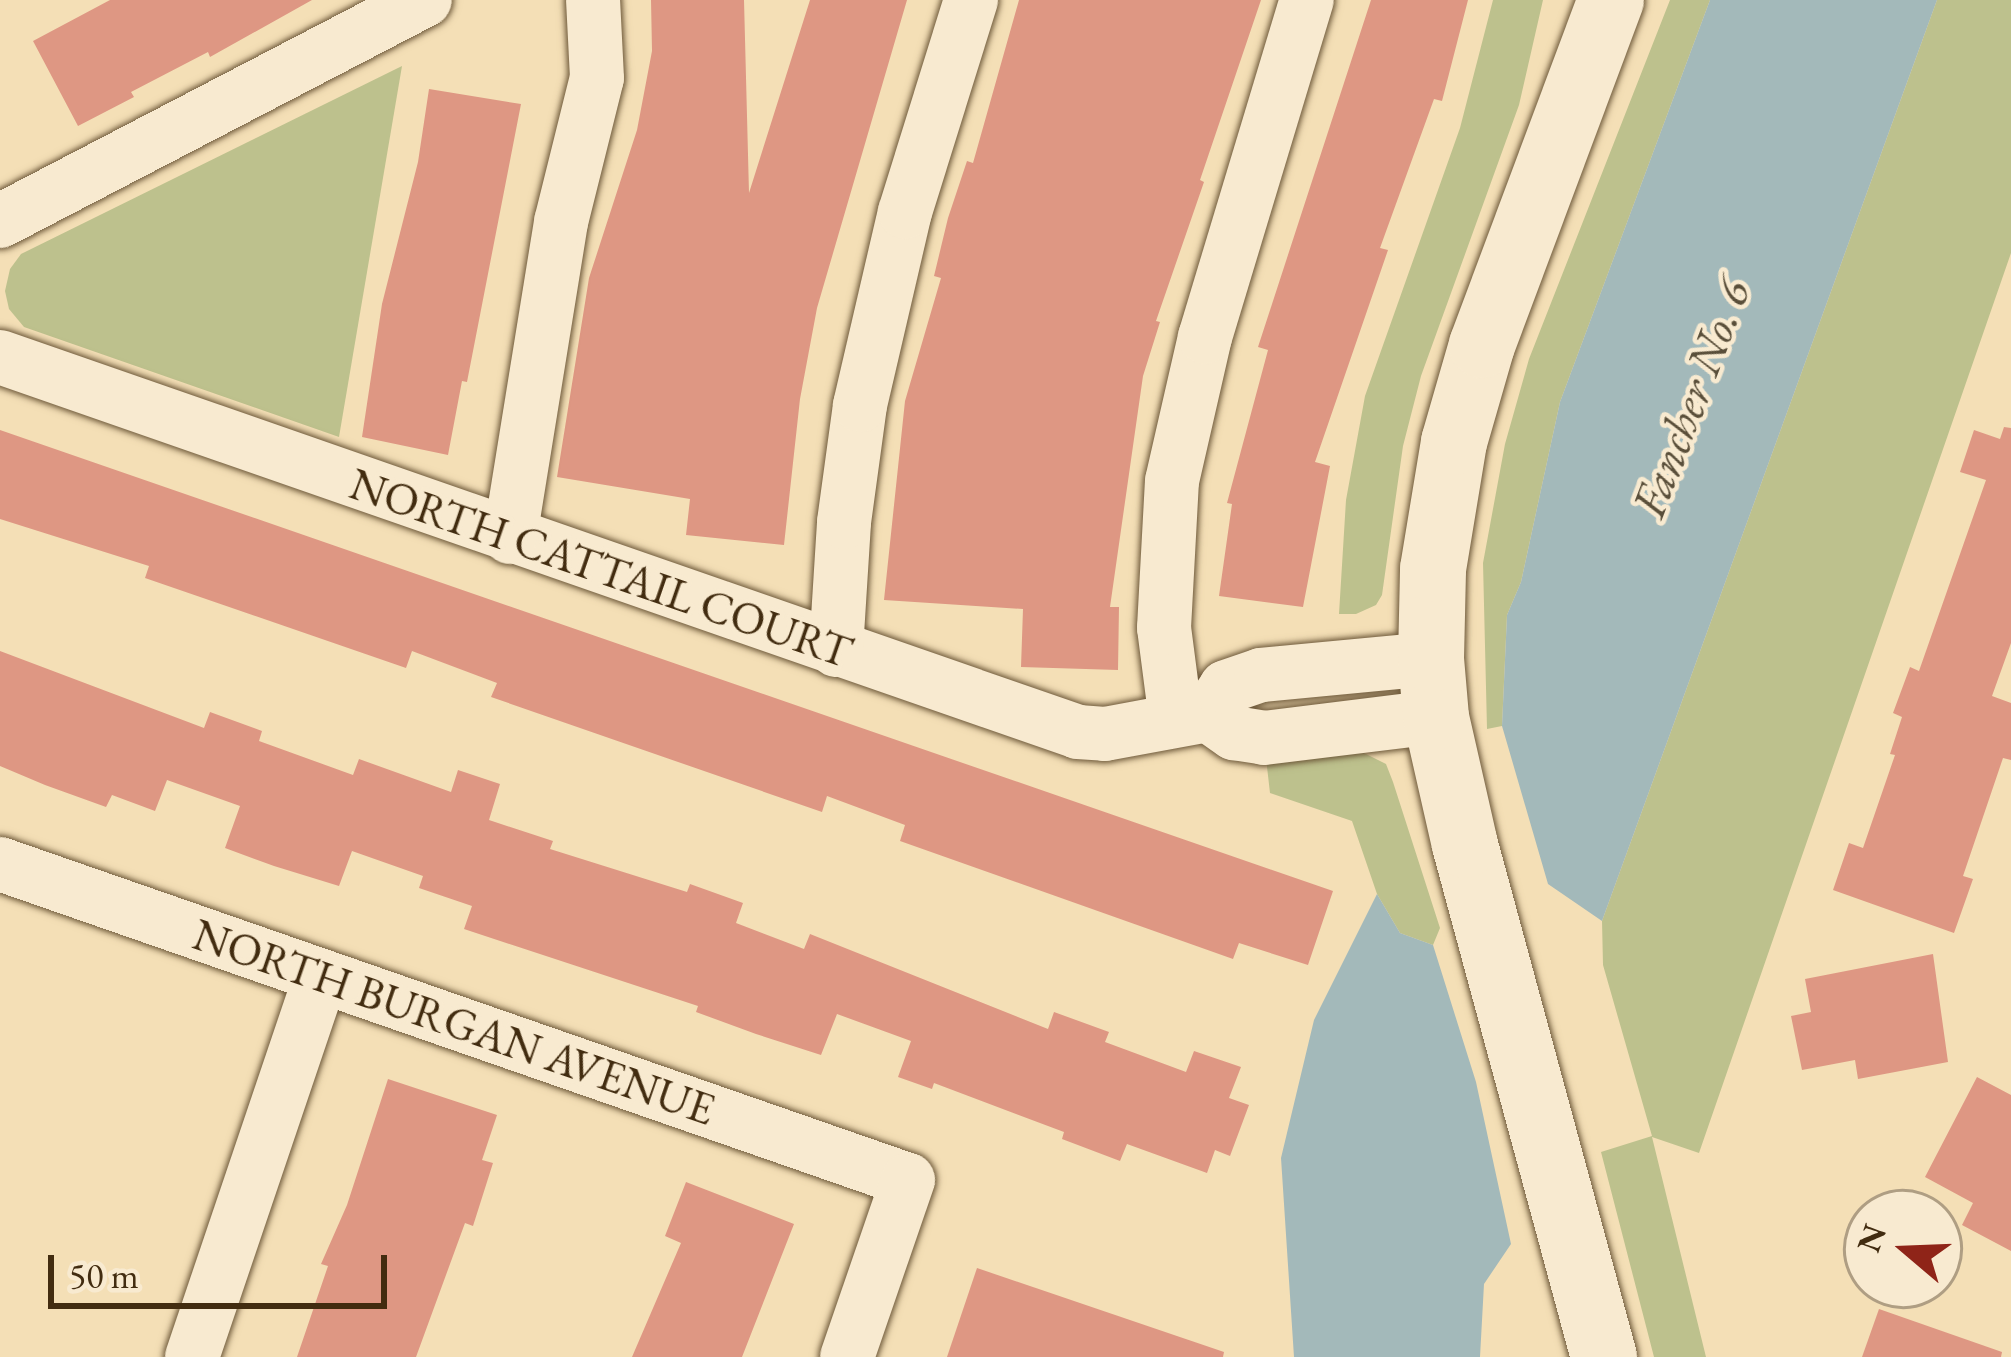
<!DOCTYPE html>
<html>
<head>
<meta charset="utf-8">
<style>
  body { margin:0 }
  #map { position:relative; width:2011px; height:1357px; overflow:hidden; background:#f4dfb6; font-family:"EB Garamond",serif }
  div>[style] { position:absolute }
  .green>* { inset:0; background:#bdc18d }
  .water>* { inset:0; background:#a3b9ba }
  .building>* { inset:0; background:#de9783 }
  .roads { filter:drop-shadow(0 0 3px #6e593a) drop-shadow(0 0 3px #6e593a) }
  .minor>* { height:54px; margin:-27px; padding:0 27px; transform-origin:27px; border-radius:27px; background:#f8ead0 }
  .tertiary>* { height:66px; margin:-33px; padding:0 33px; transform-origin:33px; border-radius:33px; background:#f8ead0 }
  span { translate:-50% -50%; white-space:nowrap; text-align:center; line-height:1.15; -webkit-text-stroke:9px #f8ead0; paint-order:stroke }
  .street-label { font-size:45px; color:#422c10 }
  .water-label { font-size:48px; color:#5a4f3a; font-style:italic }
  .north { position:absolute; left:1843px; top:1189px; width:120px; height:120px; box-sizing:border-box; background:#f8ead0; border:3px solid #af9e83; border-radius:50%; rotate:289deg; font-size:33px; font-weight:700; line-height:48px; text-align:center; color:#422c10 }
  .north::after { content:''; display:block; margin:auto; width:42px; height:54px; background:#8f2418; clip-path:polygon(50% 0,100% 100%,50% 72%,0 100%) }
  .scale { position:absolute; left:48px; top:1255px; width:339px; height:54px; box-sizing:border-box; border:6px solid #422c10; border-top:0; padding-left:15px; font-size:36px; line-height:42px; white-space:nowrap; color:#422c10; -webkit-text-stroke:9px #f8ead0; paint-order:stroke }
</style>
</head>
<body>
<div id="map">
  <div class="green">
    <div style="clip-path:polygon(1493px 0,1543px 0,1519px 105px,1421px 376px,1403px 446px,1382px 595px,1376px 605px,1356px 614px,1339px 614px,1346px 500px,1365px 396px,1460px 128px)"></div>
    <div style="clip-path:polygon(1670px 0,1710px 0,1560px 402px,1521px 582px,1507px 615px,1502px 726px,1487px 729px,1483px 563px,1505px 444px,1529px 359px)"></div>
    <div style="clip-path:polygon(1937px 0,2011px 0,2011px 253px,1699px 1153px,1652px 1137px,1706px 1357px,1654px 1357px,1601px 1152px,1652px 1136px,1603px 965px,1602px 921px)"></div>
    <div style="clip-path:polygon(402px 66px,339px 437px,24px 327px,9px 309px,5px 291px,10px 269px,21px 254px)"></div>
    <div style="clip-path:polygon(1362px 752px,1386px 764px,1393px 782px,1440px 928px,1433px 945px,1400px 933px,1377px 894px,1352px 821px,1270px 793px,1266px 758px)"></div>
  </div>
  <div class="water">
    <div style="clip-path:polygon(1710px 0,1937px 0,1602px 921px,1548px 884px,1502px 726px,1507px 615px,1521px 582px,1560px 402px)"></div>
    <div style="clip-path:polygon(1377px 894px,1400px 933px,1433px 945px,1476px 1082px,1511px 1244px,1484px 1284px,1480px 1357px,1294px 1357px,1281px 1158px,1314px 1020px)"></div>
  </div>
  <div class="building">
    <div style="clip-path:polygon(110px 0,312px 0,210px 57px,208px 52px,131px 92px,134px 97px,78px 126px,33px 41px)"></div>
    <div style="clip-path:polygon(651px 0,744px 0,749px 193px,810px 0,907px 0,817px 308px,800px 399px,784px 545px,686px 535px,690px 499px,557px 477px,589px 278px,637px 130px,652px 51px)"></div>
    <div style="clip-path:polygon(1019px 0,1261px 0,1200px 180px,1204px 182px,1156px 321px,1160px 322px,1143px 376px,1110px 607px,1119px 607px,1118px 670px,1021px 667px,1023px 609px,884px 600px,905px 401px,941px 278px,934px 276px,948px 218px,967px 161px,973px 163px)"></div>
    <div style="clip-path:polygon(1371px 0,1468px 0,1442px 101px,1434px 99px,1380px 248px,1388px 250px,1315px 462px,1330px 466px,1303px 607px,1219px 596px,1232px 504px,1227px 503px,1268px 350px,1258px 347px)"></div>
    <div style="clip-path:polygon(429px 89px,521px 104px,467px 382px,462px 381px,448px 455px,362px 437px,382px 304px,418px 162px)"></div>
    <div style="clip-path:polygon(2004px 427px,2011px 428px,2011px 643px,1992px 696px,2011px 703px,2011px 760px,2003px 758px,1963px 876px,1973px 879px,1954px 933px,1833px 890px,1849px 843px,1863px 848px,1895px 755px,1890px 754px,1902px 717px,1893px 713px,1910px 667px,1919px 671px,1986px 480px,1960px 472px,1974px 430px,2000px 439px)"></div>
    <div style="clip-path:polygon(0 430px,1333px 891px,1308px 965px,1239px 943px,1233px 959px,900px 841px,905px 825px,827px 796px,822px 812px,491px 697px,497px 683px,412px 651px,406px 668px,145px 578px,149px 566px,0 519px)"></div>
    <div style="clip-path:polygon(0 651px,204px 728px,210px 712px,262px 731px,259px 741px,353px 775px,359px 759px,451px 792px,458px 770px,500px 784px,489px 820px,553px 841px,550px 849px,687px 892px,690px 884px,743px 903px,736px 923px,804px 949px,810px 934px,1048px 1029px,1054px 1012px,1109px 1032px,1105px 1042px,1186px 1072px,1194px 1051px,1241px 1067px,1229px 1098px,1249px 1105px,1230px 1156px,1215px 1150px,1207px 1173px,1127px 1144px,1120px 1161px,1062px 1139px,1064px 1132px,934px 1083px,932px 1089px,898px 1077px,911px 1041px,837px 1014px,821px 1055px,756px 1034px,696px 1012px,698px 1006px,464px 929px,472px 906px,419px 888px,423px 876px,352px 851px,339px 886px,274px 866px,225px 848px,240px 806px,167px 780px,155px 811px,112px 795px,106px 807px,45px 785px,0 766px)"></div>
    <div style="clip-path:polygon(1933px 954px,1948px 1062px,1858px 1079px,1855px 1060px,1802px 1070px,1791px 1016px,1811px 1012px,1805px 979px)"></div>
    <div style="clip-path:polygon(1977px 1077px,2011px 1095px,2011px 1251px,1962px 1225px,1973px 1203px,1925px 1177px)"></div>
    <div style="clip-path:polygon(388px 1079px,497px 1115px,482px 1160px,493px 1163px,473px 1226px,465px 1223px,416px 1357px,297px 1357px,328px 1266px,321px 1264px,347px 1205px)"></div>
    <div style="clip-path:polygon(686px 1182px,794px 1224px,742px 1357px,632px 1357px,681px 1243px,665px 1236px)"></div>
    <div style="clip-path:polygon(977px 1268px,1224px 1352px,1223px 1357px,947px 1357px)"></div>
    <div style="clip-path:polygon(1879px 1309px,2002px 1352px,2001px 1357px,1862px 1357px)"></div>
  </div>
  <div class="roads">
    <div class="minor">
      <div style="left:0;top:221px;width:479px;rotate:-27.5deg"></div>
      <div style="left:0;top:357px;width:1141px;rotate:19.18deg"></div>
      <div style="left:1078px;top:732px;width:27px;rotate:4deg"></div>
      <div style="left:1105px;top:734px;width:105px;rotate:-10.5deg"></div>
      <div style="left:1208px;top:715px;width:32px;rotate:35deg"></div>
      <div style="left:1234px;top:733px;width:30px;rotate:9deg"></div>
      <div style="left:1264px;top:738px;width:173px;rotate:-7deg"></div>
      <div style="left:510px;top:537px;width:319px;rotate:-80.8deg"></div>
      <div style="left:561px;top:222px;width:148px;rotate:-76deg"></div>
      <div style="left:597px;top:78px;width:78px;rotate:-92.9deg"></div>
      <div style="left:836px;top:650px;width:128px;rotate:-86.4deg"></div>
      <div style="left:844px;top:522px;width:118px;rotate:-82.2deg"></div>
      <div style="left:860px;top:405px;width:198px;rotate:-76.9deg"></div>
      <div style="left:905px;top:212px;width:222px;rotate:-72.7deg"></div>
      <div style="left:1208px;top:715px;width:33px;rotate:-57deg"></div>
      <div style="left:1226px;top:687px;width:37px;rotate:-19deg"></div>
      <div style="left:1261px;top:675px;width:171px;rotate:-5.4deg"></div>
      <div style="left:1176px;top:720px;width:93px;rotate:-97.4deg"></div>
      <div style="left:1164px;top:628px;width:147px;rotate:-86.9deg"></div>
      <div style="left:1172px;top:481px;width:148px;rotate:-77.1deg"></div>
      <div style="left:1205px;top:337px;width:352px;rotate:-73.2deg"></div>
      <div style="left:0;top:864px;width:961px;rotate:19.19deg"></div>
      <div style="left:908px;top:1180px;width:187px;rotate:109deg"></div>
      <div style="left:192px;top:1357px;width:402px;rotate:-71.3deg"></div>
    </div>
    <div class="tertiary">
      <div style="left:1604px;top:1357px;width:531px;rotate:-105.19deg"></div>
      <div style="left:1465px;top:845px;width:131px;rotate:-102.8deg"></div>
      <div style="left:1436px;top:717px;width:58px;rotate:-94.9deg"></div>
      <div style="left:1431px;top:659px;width:90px;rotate:-88.7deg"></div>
      <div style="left:1433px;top:569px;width:129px;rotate:-80.6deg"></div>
      <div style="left:1454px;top:442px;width:101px;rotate:-73.9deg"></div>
      <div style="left:1482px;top:345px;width:368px;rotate:-69.5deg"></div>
    </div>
  </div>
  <div class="street-label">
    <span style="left:601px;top:568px;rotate:19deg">NORTH CATTAIL COURT</span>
    <span style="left:454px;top:1022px;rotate:19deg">NORTH BURGAN AVENUE</span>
  </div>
  <div class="water-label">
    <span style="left:1691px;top:398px;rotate:-69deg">Fancher No. 6</span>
  </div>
  <div class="north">N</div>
  <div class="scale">50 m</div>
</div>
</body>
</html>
